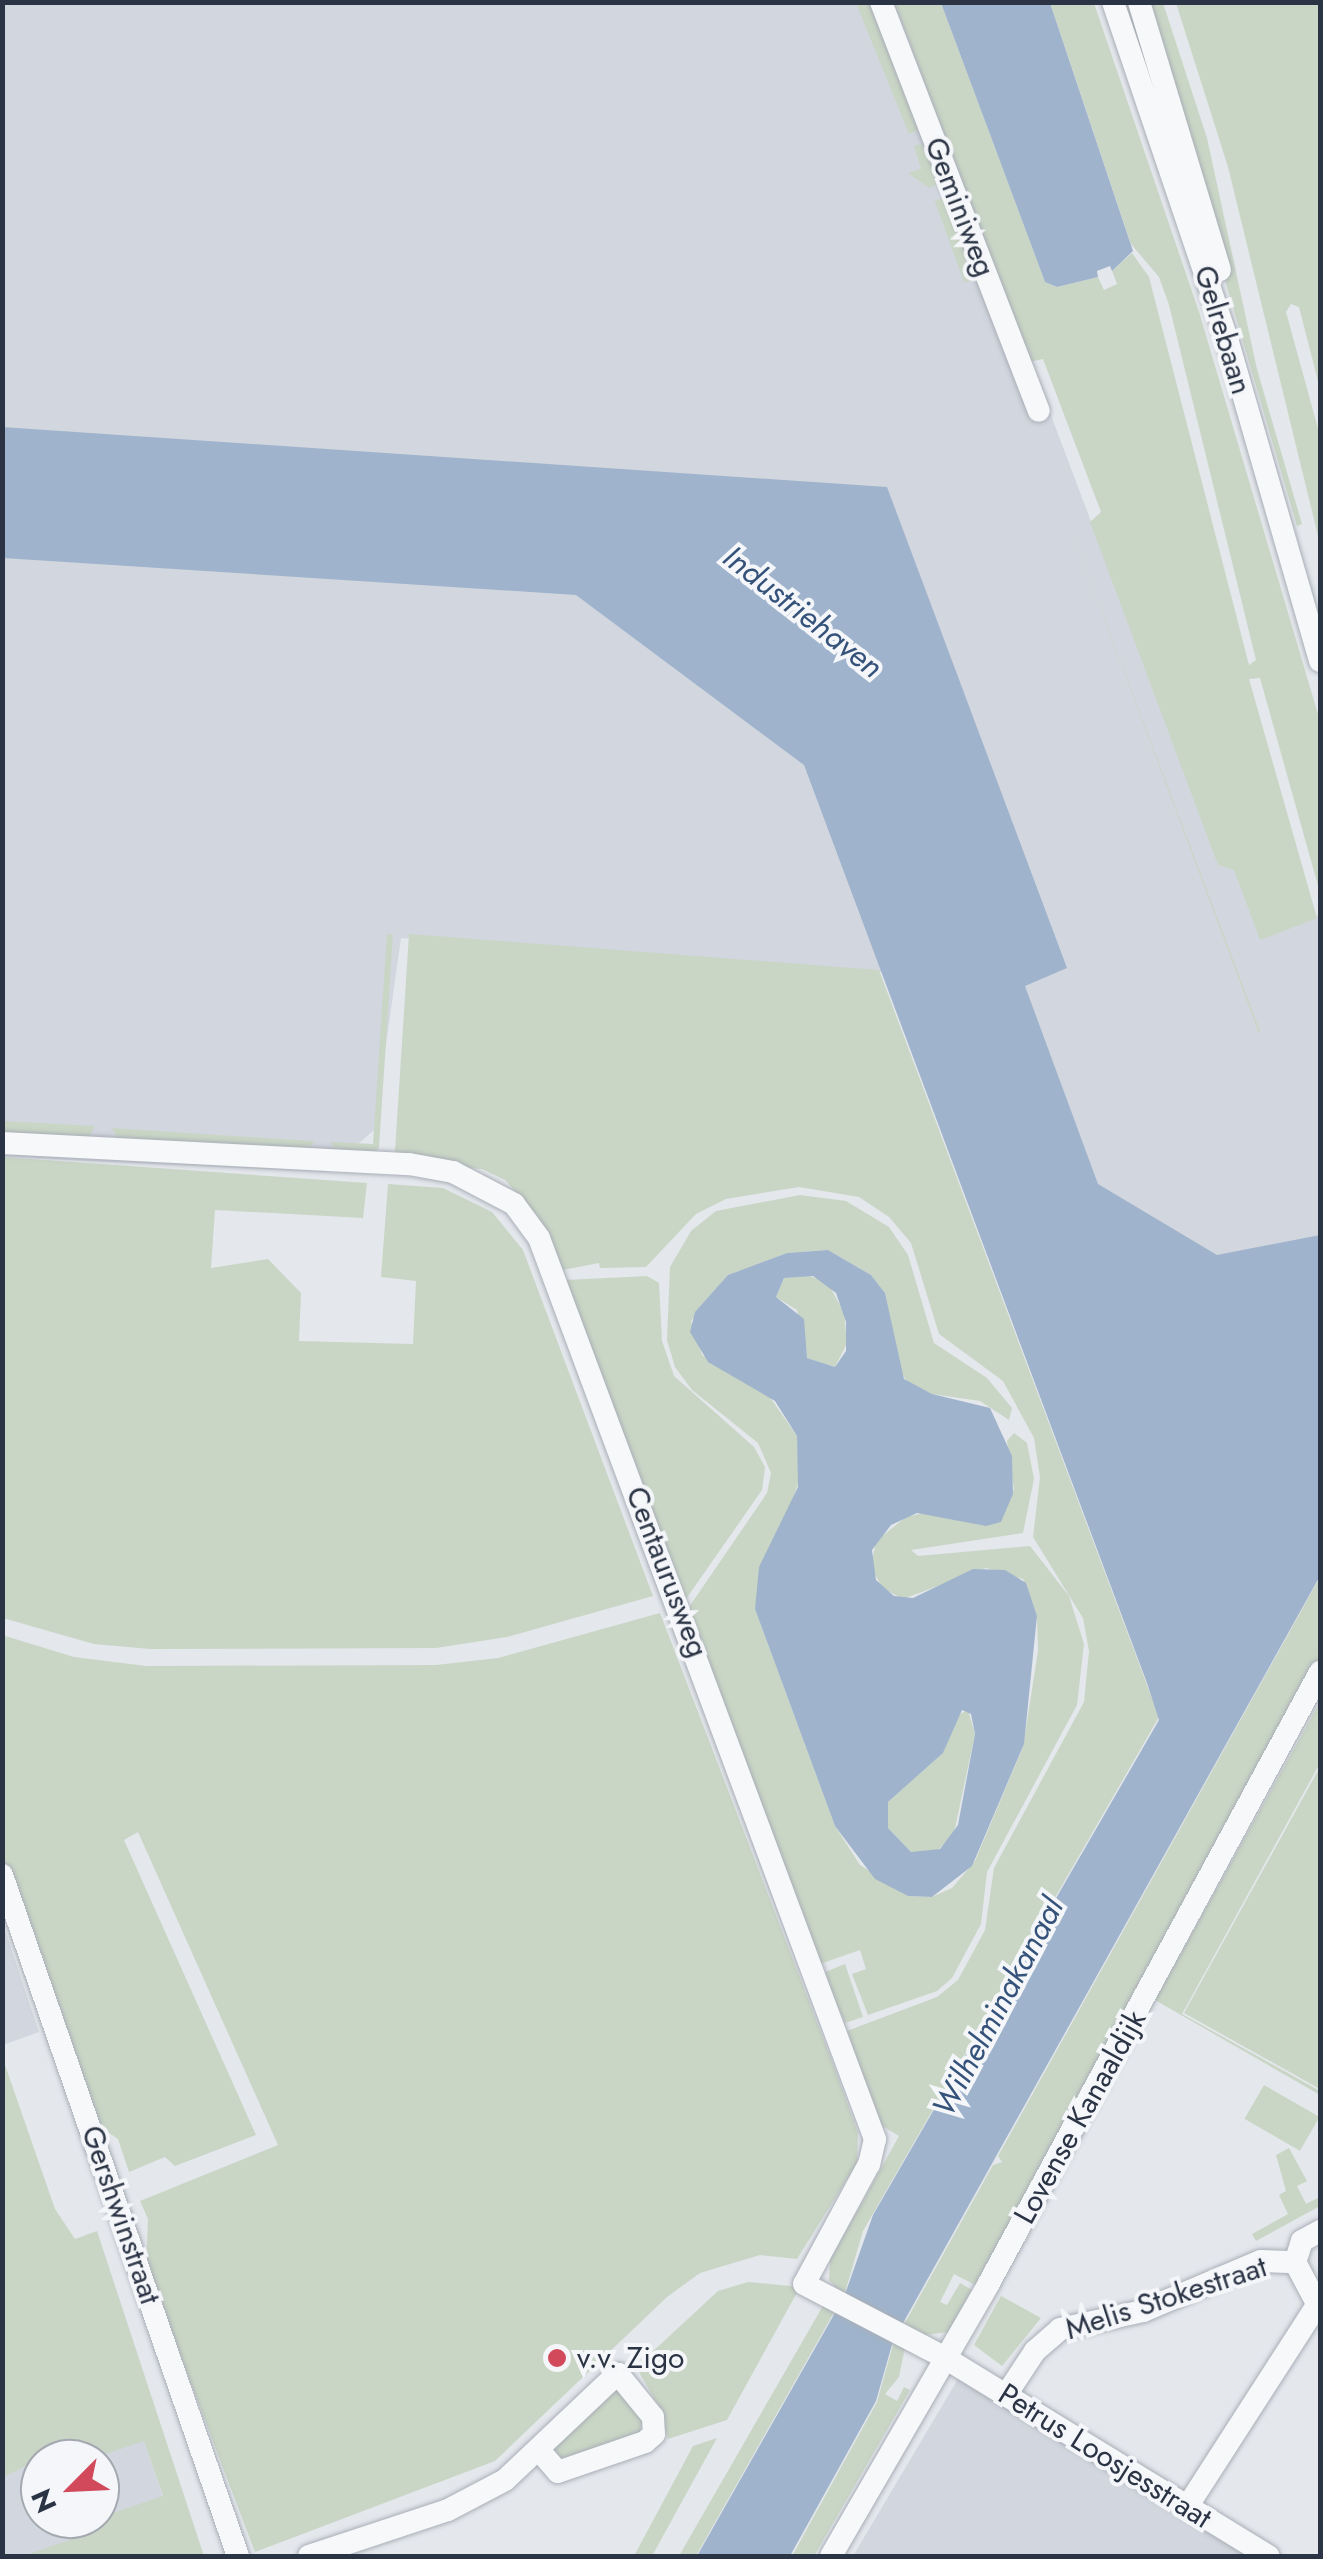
<!DOCTYPE html>
<html>
<head>
<meta charset="utf-8">
<style>
  body { margin:0 }
  #map { position:relative; width:1323px; height:2559px; overflow:hidden; background:#e4e7ec; font-family:Jost,sans-serif }
  div>[style] { position:absolute }
  .built>* { inset:0; background:#d2d6de }
  .green>* { inset:0; background:#c9d6c5; transform-origin:0 0 }
  .water>* { inset:0; background:#9fb4cc }
  .roads { filter:drop-shadow(0 0 2px #a9aeb7) drop-shadow(0 0 2px #a9aeb7) }
  .minor>* { height:22px; margin:-11px; padding:0 11px; transform-origin:11px; border-radius:11px; background:#f7f8fa }
  .dots>* { width:28px; height:28px; translate:-50% -50%; box-sizing:border-box; border:5px solid #f4f6f9; border-radius:50% }
  span { translate:-50% -50%; white-space:nowrap; text-align:center; line-height:1.15; -webkit-text-stroke:8px #f4f6f9; paint-order:stroke }
  .street-label { font-size:30px; color:#2b3445 }
  .poi-label { font-size:30px; color:#2b3445 }
  .left { translate:0 -50%; text-align:left }
  .water-label { font-size:32px; color:#34527a; font-style:italic }
  .frame { position:absolute; inset:0; border:5px solid #2b3445; pointer-events:none }
  .north { position:absolute; left:20px; top:2439px; width:100px; height:100px; box-sizing:border-box; background:#f4f6f9; border:2px solid #a4a8b1; border-radius:50%; rotate:246deg; font-size:28px; font-weight:700; line-height:40px; text-align:center; color:#2b3445 }
  .north::after { content:''; display:block; margin:auto; width:35px; height:45px; background:#d1495b; clip-path:polygon(50% 0,100% 100%,50% 72%,0 100%) }
</style>
</head>
<body>
<div id="map">
  <div class="built">
    <div style="clip-path:polygon(2px 3px,896px 3px,1219px 862px,1235px 866px,1262px 937px,1320px 915px,1320px 1251px,1197px 1279px,1081px 1193px,878px 499px,3px 439px)"></div>
    <div style="clip-path:polygon(3px 545px,587px 583px,817px 762px,894px 973px,401px 938px,374px 1130px,326px 1172px,3px 1157px)"></div>
    <div style="clip-path:polygon(3px 1924px,39px 2032px,3px 2045px,2px 2045px)"></div>
    <div style="clip-path:polygon(evenodd,121px 2373px,180px 2547px,152px 2556px,3px 2556px,3px 2416px,121px 2373px,40px 2459px,100px 2459px,100px 2519px,40px 2519px,40px 2459px)"></div>
    <div style="clip-path:polygon(961px 2374px,1252px 2556px,853px 2556px)"></div>
  </div>
  <div class="green">
    <div style="clip-path:polygon(856px 3px,875px 3px,920px 124px,916px 131px,909px 134px)"></div>
    <div style="clip-path:polygon(895px 3px,941px 3px,1045px 282px,1057px 287px,1098px 277px,1104px 290px,1117px 284px,1112px 271px,1132px 253px,1149px 277px,1249px 665px,1256px 660px,1169px 305px,1159px 277px,1131px 244px,1050px 3px,1094px 3px,1200px 315px,1320px 721px,1320px 893px,1260px 678px,1249px 679px,1317px 918px,1260px 940px,1234px 870px,1218px 865px,1090px 522px,1101px 512px,1043px 359px,1029px 362px)"></div>
    <div style="clip-path:polygon(1144px 3px,1163px 3px,1207px 138px,1257px 369px,1302px 524px,1297px 526px)"></div>
    <div style="clip-path:polygon(1176px 3px,1320px 3px,1320px 389px,1299px 307px,1291px 304px,1286px 312px,1320px 436px,1320px 544px,1228px 167px)"></div>
    <div style="clip-path:polygon(922px 144px,941px 183px,929px 188px,908px 173px,921px 169px,914px 146px)"></div>
    <div style="left:946px;top:197px;width:87px;height:12px;rotate:70deg"></div>
    <div style="clip-path:polygon(1062px 506px,1260px 1031px,1258px 1033px,1256px 1025px)"></div>
    <div style="clip-path:polygon(387px 934px,393px 934px,379px 1148px,369px 1160px,342px 1158px,330px 1142px,373px 1144px)"></div>
    <div style="clip-path:polygon(409px 934px,879px 970px,1159px 1717px,863px 2231px,844px 2296px,829px 2280px,830px 2260px,899px 2136px,879px 2124px,847px 2031px,937px 1997px,958px 1980px,985px 1930px,994px 1868px,1084px 1702px,1089px 1651px,1083px 1618px,1033px 1537px,1040px 1477px,1034px 1438px,1003px 1381px,939px 1334px,911px 1243px,889px 1217px,859px 1197px,799px 1187px,726px 1199px,696px 1214px,646px 1267px,600px 1268px,599px 1263px,563px 1270px,536px 1214px,505px 1180px,482px 1169px,406px 1164px,395px 1151px)"></div>
    <div style="clip-path:polygon(2px 1121px,95px 1126px,87px 1141px,3px 1138px)"></div>
    <div style="clip-path:polygon(112px 1128px,202px 1134px,314px 1141px,304px 1156px,120px 1143px)"></div>
    <div style="clip-path:polygon(2px 1157px,367px 1183px,363px 1218px,215px 1210px,211px 1268px,268px 1259px,301px 1293px,299px 1341px,413px 1344px,416px 1281px,381px 1277px,388px 1184px,443px 1188px,492px 1212px,523px 1250px,653px 1596px,507px 1637px,436px 1648px,150px 1649px,94px 1644px,3px 1618px)"></div>
    <div style="clip-path:polygon(800px 1195px,846px 1201px,889px 1227px,908px 1255px,934px 1343px,987px 1378px,1012px 1408px,1009px 1420px,980px 1401px,932px 1394px,907px 1382px,896px 1363px,885px 1293px,871px 1275px,828px 1250px,787px 1253px,728px 1275px,691px 1321px,702px 1355px,769px 1396px,797px 1436px,799px 1481px,755px 1609px,835px 1826px,860px 1865px,908px 1896px,932px 1897px,952px 1888px,975px 1861px,1023px 1747px,1038px 1651px,1037px 1616px,1023px 1579px,986px 1568px,903px 1599px,882px 1588px,871px 1566px,876px 1541px,906px 1517px,928px 1512px,980px 1525px,1001px 1522px,1014px 1489px,1007px 1441px,1014px 1433px,1027px 1443px,1034px 1479px,1023px 1533px,911px 1550px,918px 1556px,1030px 1546px,1069px 1596px,1084px 1644px,1077px 1705px,987px 1872px,981px 1924px,952px 1978px,937px 1991px,868px 2015px,852px 1974px,866px 1969px,860px 1950px,820px 1964px,687px 1610px,767px 1493px,771px 1473px,758px 1443px,692px 1390px,675px 1367px,667px 1340px,670px 1267px,691px 1231px,716px 1211px)"></div>
    <div style="clip-path:polygon(807px 1275px,828px 1283px,844px 1313px,847px 1343px,835px 1367px,807px 1358px,797px 1310px,776px 1297px,784px 1278px)"></div>
    <div style="clip-path:polygon(647px 1276px,659px 1283px,662px 1341px,674px 1376px,754px 1447px,765px 1467px,762px 1490px,686px 1599px,566px 1280px)"></div>
    <div style="clip-path:polygon(1320px 1577px,1320px 1656px,975px 2285px,954px 2274px,940px 2302px,947px 2305px,960px 2283px,972px 2290px,948px 2332px,917px 2336px,902px 2328px,993px 2165px,1002px 2162px,998px 2156px)"></div>
    <div style="clip-path:polygon(660px 1613px,835px 2069px,858px 2133px,857px 2163px,797px 2259px,760px 2255px,700px 2273px,667px 2297px,495px 2461px,255px 2552px,146px 2265px,148px 2219px,140px 2201px,278px 2145px,138px 1832px,124px 1840px,256px 2135px,175px 2166px,165px 2157px,129px 2172px,118px 2139px,93px 2122px,3px 1858px,2px 1635px,74px 1657px,146px 1666px,436px 1665px,498px 1658px)"></div>
    <div style="clip-path:polygon(1320px 1702px,1320px 1763px,1182px 2014px,1320px 2091px,1320px 2095px,1155px 2000px)"></div>
    <div style="clip-path:polygon(968px 1710px,975px 1734px,954px 1833px,936px 1852px,911px 1852px,888px 1828px,888px 1802px,943px 1753px,956px 1716px)"></div>
    <div style="clip-path:polygon(1320px 1767px,1320px 2089px,1184px 2013px)"></div>
    <div style="clip-path:polygon(845px 1964px,863px 2017px,845px 2023px,823px 1973px)"></div>
    <div style="clip-path:polygon(4px 2062px,55px 2209px,75px 2239px,97px 2231px,204px 2556px,23px 2556px,90px 2533px,87px 2522px,163px 2496px,144px 2441px,91px 2459px,40px 2459px,3px 2477px)"></div>
    <div style="left:1264px;top:2085px;width:64px;height:39px;rotate:30deg"></div>
    <div style="clip-path:polygon(1289px 2148px,1307px 2181px,1297px 2186px,1306px 2204px,1320px 2197px,1320px 2206px,1256px 2241px,1252px 2234px,1288px 2214px,1279px 2195px,1286px 2191px,1276px 2155px)"></div>
    <div style="clip-path:polygon(748px 2282px,800px 2287px,727px 2420px,668px 2439px,661px 2410px,636px 2367px,718px 2291px)"></div>
    <div style="clip-path:polygon(1001px 2296px,1041px 2318px,1002px 2366px,974px 2345px)"></div>
    <div style="clip-path:polygon(824px 2304px,836px 2309px,696px 2556px,679px 2556px)"></div>
    <div style="clip-path:polygon(894px 2341px,905px 2347px,899px 2377px,885px 2394px,897px 2401px,904px 2387px,910px 2390px,814px 2556px,792px 2556px,877px 2402px)"></div>
    <div style="clip-path:polygon(616px 2387px,643px 2419px,638px 2438px,568px 2464px,550px 2452px)"></div>
    <div style="clip-path:polygon(717px 2438px,652px 2556px,634px 2556px,693px 2446px)"></div>
  </div>
  <div class="water">
    <div style="clip-path:polygon(941px 3px,1050px 3px,1133px 251px,1112px 271px,1110px 266px,1097px 271px,1098px 277px,1057px 287px,1045px 282px)"></div>
    <div style="clip-path:polygon(2px 427px,887px 487px,1067px 968px,1025px 986px,1098px 1184px,1217px 1255px,1320px 1235px,1320px 1576px,893px 2341px,876px 2401px,790px 2556px,697px 2556px,844px 2297px,873px 2215px,1159px 1720px,1147px 1683px,804px 765px,576px 595px,3px 558px)"></div>
    <div style="clip-path:polygon(evenodd,828px 1250px,871px 1275px,885px 1293px,904px 1379px,932px 1394px,990px 1408px,1012px 1456px,1013px 1494px,1001px 1522px,986px 1526px,917px 1513px,891px 1525px,872px 1550px,876px 1580px,894px 1596px,913px 1598px,973px 1569px,1005px 1570px,1026px 1583px,1037px 1616px,1024px 1744px,972px 1866px,932px 1897px,908px 1896px,875px 1879px,835px 1826px,755px 1609px,759px 1567px,798px 1487px,797px 1436px,775px 1401px,708px 1362px,690px 1332px,695px 1312px,728px 1275px,787px 1253px,828px 1250px,813px 1276px,836px 1293px,846px 1322px,846px 1351px,835px 1367px,807px 1358px,804px 1319px,776px 1297px,784px 1278px,813px 1276px,828px 1250px,962px 1710px,971px 1714px,975px 1734px,958px 1825px,940px 1849px,911px 1852px,888px 1828px,888px 1802px,943px 1753px,962px 1710px)"></div>
  </div>
  <div class="roads">
    <div class="minor">
      <div style="left:881px;top:2px;width:438px;rotate:68.9deg"></div>
      <div style="left:1113px;top:2px;width:359px;rotate:71.3deg"></div>
      <div style="left:1228px;top:342px;width:332px;rotate:73.9deg"></div>
      <div style="left:1139px;top:2px;width:280px;rotate:73.2deg"></div>
      <div style="left:2px;top:1143px;width:408px;rotate:3deg"></div>
      <div style="left:409px;top:1164px;width:45px;rotate:10.3deg"></div>
      <div style="left:453px;top:1172px;width:69px;rotate:27.7deg"></div>
      <div style="left:514px;top:1204px;width:42px;rotate:53.7deg"></div>
      <div style="left:539px;top:1238px;width:962px;rotate:69.55deg"></div>
      <div style="left:875px;top:2139px;width:26px;rotate:103deg"></div>
      <div style="left:869px;top:2164px;width:136px;rotate:118.4deg"></div>
      <div style="left:804px;top:2284px;width:156px;rotate:27.6deg"></div>
      <div style="left:942px;top:2356px;width:383px;rotate:31.5deg"></div>
      <div style="left:2px;top:1875px;width:721px;rotate:70.89deg"></div>
      <div style="left:1320px;top:2231px;width:21px;rotate:151deg"></div>
      <div style="left:1302px;top:2241px;width:22px;rotate:108deg"></div>
      <div style="left:1295px;top:2262px;width:53px;rotate:62deg"></div>
      <div style="left:1006px;top:2395px;width:53px;rotate:-56.6deg"></div>
      <div style="left:1035px;top:2351px;width:33px;rotate:-41deg"></div>
      <div style="left:1060px;top:2329px;width:85px;rotate:-12.2deg"></div>
      <div style="left:1143px;top:2311px;width:128px;rotate:-23deg"></div>
      <div style="left:1261px;top:2261px;width:34px;rotate:2deg"></div>
      <div style="left:1187px;top:2507px;width:240px;rotate:-57.2deg"></div>
      <div style="left:309px;top:2556px;width:146px;rotate:-18.3deg"></div>
      <div style="left:448px;top:2510px;width:64px;rotate:-27.8deg"></div>
      <div style="left:505px;top:2480px;width:151px;rotate:-43.4deg"></div>
      <div style="left:615px;top:2376px;width:4px;rotate:-34deg"></div>
      <div style="left:618px;top:2374px;width:55px;rotate:50.9deg"></div>
      <div style="left:653px;top:2417px;width:17px;rotate:87deg"></div>
      <div style="left:654px;top:2434px;width:12px;rotate:138deg"></div>
      <div style="left:645px;top:2442px;width:92px;rotate:161deg"></div>
      <div style="left:558px;top:2472px;width:30px;rotate:-131deg"></div>
      <div style="left:831px;top:2556px;width:315px;rotate:-59.9deg"></div>
      <div style="left:989px;top:2283px;width:695px;rotate:-61.55deg"></div>
    </div>
  </div>
  <div class="dots">
    <div style="left:557px;top:2358px;background:#d1495b"></div>
  </div>
  <div class="street-label">
    <span style="left:960px;top:207px;rotate:69deg">Geminiweg</span>
    <span style="left:1223px;top:330px;rotate:73deg">Gelrebaan</span>
    <span style="left:667px;top:1572px;rotate:69deg">Centaurusweg</span>
    <span style="left:1080px;top:2117px;rotate:-61deg">Lovense Kanaaldijk</span>
    <span style="left:121px;top:2215px;rotate:71deg">Gershwinstraat</span>
    <span style="left:1166px;top:2298px;rotate:-18deg">Melis Stokestraat</span>
    <span style="left:1105px;top:2456px;rotate:32deg">Petrus Loosjesstraat</span>
  </div>
  <div class="poi-label">
    <span class="left" style="left:577px;top:2358px">v.v. Zigo</span>
  </div>
  <div class="water-label">
    <span style="left:803px;top:612px;rotate:38deg">Industriehaven</span>
    <span style="left:998px;top:2007px;rotate:-62deg">Wilhelminakanaal</span>
  </div>
  <div class="frame"></div>
  <div class="north">N</div>
</div>
</body>
</html>
